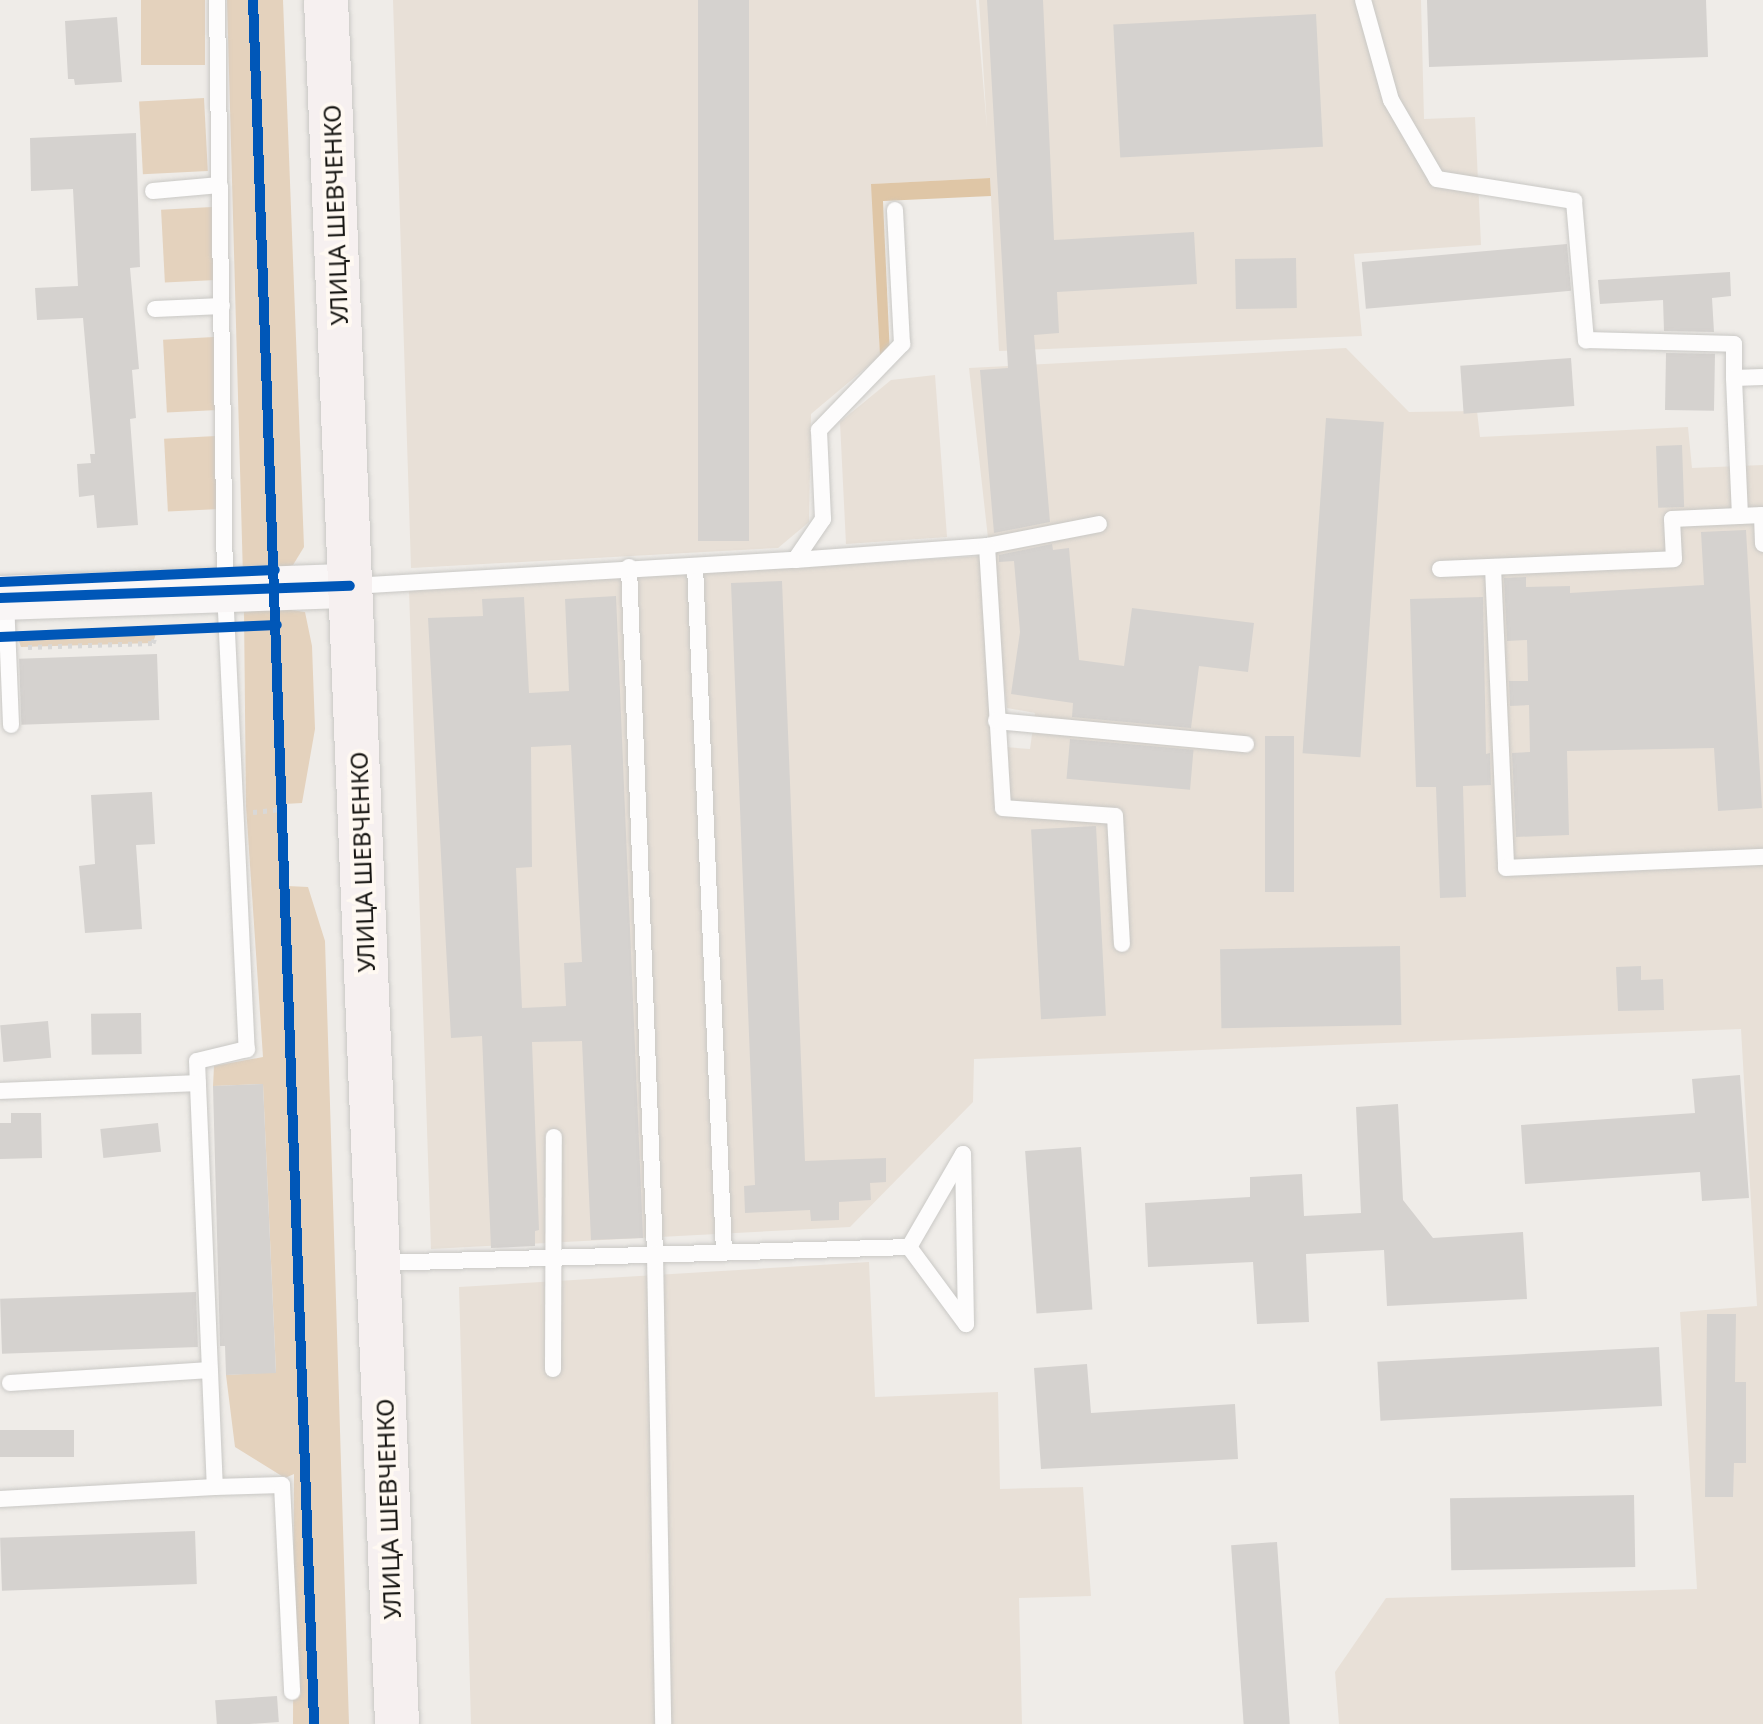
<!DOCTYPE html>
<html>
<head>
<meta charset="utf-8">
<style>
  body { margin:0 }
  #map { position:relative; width:1763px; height:1724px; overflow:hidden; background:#efece8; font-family:"Noto Sans",sans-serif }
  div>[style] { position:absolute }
  .built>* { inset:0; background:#e8e0d7 }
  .green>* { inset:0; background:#e4d2bd; transform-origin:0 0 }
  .forest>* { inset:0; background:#dfc6a6 }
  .building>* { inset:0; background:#d5d2cf; transform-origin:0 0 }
  .path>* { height:5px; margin-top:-2.5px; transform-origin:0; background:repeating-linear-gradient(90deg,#d9d8d7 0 4px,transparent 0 10px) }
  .roads { filter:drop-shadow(0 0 2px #c9c8c5) drop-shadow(0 0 2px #c9c8c5) }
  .lane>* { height:16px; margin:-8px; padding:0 8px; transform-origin:8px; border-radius:8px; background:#fdfcfc }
  .secondary>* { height:44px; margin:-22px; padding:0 22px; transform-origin:22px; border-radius:22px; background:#f9f6f6 }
  .primary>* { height:44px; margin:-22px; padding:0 22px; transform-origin:22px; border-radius:22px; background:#f6f0f0 }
  .cycleway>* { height:10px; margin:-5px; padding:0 5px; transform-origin:5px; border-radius:5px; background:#0057b8 }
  span { translate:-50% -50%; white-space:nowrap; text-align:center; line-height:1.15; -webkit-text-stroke:8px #fff9f2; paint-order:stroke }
  .street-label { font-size:24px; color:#151411 }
</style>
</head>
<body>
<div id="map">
  <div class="built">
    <div style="clip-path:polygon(393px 0,976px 0,987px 128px,979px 0,1421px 0,1424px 119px,1475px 117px,1481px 245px,1354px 254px,1362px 336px,999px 351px,990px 178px,872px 184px,880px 356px,811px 414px,809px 522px,778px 548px,411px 568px)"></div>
    <div style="clip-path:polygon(1346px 348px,1409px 412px,1477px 411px,1480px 437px,1688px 427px,1692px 468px,1763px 465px,1763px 1724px,1339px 1724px,1335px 1672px,1386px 1598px,1697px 1589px,1680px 1312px,1757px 1306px,1741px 1029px,974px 1059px,973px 1102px,850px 1227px,431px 1249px,409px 590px,983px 556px,992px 746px,1030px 749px,1035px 713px,1007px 708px,969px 368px)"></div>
    <div style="clip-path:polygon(935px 375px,947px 537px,846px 544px,840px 422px,891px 380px)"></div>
    <div style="clip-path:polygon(869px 1262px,875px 1397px,998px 1392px,1000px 1489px,1083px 1487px,1091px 1596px,1019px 1598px,1022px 1724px,471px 1724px,459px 1287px)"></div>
  </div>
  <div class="green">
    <div style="left:141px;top:0;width:64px;height:65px"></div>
    <div style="clip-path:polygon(227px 0,283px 0,304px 547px,293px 565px,243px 577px)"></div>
    <div style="left:204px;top:98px;width:73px;height:65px;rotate:87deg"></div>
    <div style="left:212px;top:207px;width:73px;height:51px;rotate:87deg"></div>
    <div style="left:214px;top:337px;width:73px;height:51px;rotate:87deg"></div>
    <div style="left:216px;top:436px;width:73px;height:52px;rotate:87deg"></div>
    <div style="clip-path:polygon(277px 608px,305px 612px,312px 646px,315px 729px,302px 803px,284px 804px,284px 809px,287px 886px,308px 887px,325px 941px,349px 1724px,293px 1724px,294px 1474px,285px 1478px,235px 1447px,226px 1375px,276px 1372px,263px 1084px,213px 1086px,214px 1066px,263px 1057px,246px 806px,244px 612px)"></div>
    <div style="clip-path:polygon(157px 630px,153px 643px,21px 647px,17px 636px)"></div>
  </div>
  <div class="forest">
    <div style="clip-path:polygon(990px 178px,991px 196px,883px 201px,890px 356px,880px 356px,871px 184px)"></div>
  </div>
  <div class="building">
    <div style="left:698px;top:0;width:51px;height:541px"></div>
    <div style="clip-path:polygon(987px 0,1043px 0,1054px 240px,1194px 232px,1197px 284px,1057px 292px,1059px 333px,1034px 335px,1050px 522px,994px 533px,980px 370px,1008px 368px)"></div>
    <div style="clip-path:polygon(1427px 0,1706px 0,1708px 57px,1429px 67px)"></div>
    <div style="left:1316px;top:14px;width:133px;height:203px;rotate:87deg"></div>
    <div style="clip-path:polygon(117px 17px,122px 82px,75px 85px,74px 79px,68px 79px,65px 21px)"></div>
    <div style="clip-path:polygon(136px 133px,140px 267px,130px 268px,139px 369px,132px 370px,136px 418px,130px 419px,138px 525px,97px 528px,94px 495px,79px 497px,77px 464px,91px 463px,90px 454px,95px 454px,83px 318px,37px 320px,35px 288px,78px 286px,73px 189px,31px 191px,30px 138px)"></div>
    <div style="left:1567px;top:244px;width:47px;height:206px;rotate:85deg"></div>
    <div style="left:1296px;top:258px;width:50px;height:61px;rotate:89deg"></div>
    <div style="clip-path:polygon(1730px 272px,1731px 296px,1712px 298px,1714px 332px,1664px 331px,1663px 300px,1600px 304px,1598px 280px)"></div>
    <div style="left:1666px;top:353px;width:49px;height:57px;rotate:1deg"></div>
    <div style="left:1571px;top:358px;width:48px;height:111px;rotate:86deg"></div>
    <div style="left:1326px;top:418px;width:58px;height:336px;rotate:4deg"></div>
    <div style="left:1682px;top:445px;width:62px;height:26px;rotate:88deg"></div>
    <div style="clip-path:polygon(1746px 530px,1762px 808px,1718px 811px,1714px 748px,1567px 751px,1569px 835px,1516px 837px,1512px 753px,1530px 752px,1529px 705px,1510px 706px,1509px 681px,1528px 681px,1527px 640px,1507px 641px,1504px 578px,1526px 577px,1526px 587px,1570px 586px,1570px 593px,1704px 585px,1701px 532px)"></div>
    <div style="clip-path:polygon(1052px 544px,1053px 550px,1069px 548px,1079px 660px,1124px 666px,1132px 608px,1254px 623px,1248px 672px,1199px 666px,1191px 728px,1072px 717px,1073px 703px,1011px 694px,1020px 632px,1014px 561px,999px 562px,999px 555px)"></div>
    <div style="clip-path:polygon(782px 581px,805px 1161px,886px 1158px,886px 1182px,870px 1183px,871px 1200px,839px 1202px,839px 1220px,811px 1221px,810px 1210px,745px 1213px,744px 1186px,755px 1185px,731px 583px)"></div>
    <div style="clip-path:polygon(evenodd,616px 596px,643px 1238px,591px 1240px,582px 1041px,532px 1042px,539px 1230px,535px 1231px,535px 1246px,491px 1248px,482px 1036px,451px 1038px,428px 618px,483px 616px,482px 599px,524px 597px,529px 693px,569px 691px,565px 599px,616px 596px,571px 745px,582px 962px,564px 963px,566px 1006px,522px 1008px,516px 868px,532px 867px,531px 747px,571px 745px)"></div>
    <div style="clip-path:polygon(1483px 597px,1486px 754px,1490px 753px,1491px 785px,1463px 786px,1466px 897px,1440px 898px,1436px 787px,1416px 787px,1410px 599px)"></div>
    <div style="left:157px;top:654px;width:66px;height:138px;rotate:88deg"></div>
    <div style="left:1265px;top:736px;width:29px;height:156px"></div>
    <div style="left:1070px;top:739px;width:124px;height:40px;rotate:5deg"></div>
    <div style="clip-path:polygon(152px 792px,155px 844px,136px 845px,142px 929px,85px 933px,79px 866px,95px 864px,91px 795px)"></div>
    <div style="left:1096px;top:826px;width:190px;height:65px;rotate:87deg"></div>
    <div style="left:1400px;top:946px;width:79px;height:180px;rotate:89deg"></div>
    <div style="clip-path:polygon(1641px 966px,1641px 980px,1663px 979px,1664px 1010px,1618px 1011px,1616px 967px)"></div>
    <div style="left:141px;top:1013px;width:41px;height:50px;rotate:89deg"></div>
    <div style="left:48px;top:1021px;width:37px;height:48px;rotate:85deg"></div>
    <div style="clip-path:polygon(1740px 1075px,1749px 1198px,1702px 1201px,1700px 1172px,1525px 1184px,1521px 1125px,1695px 1113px,1692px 1079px)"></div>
    <div style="clip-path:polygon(263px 1084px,276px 1373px,226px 1375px,225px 1346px,220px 1346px,213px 1086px)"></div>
    <div style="clip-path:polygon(1398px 1104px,1403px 1200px,1433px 1238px,1523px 1232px,1527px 1299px,1387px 1306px,1384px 1250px,1306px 1254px,1309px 1322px,1257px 1324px,1253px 1262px,1148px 1267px,1145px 1203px,1250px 1197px,1250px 1177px,1302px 1174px,1304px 1216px,1361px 1213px,1356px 1107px)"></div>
    <div style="clip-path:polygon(11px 1113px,41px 1113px,42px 1158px,0 1159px,0 1123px,11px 1123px)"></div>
    <div style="left:158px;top:1123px;width:29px;height:58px;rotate:84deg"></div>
    <div style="left:1081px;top:1147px;width:163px;height:56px;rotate:86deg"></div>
    <div style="left:196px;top:1292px;width:55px;height:196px;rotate:88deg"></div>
    <div style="clip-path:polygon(1707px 1314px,1736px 1314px,1735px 1382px,1746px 1382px,1746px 1463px,1734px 1463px,1733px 1497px,1705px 1497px)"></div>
    <div style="left:1659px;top:1347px;width:59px;height:282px;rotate:87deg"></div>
    <div style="clip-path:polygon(1087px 1364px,1091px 1413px,1235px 1404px,1238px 1459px,1041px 1469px,1034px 1368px)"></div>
    <div style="left:74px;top:1430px;width:27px;height:74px;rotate:90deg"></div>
    <div style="left:1634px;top:1495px;width:72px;height:184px;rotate:89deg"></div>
    <div style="left:195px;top:1531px;width:53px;height:195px;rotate:88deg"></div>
    <div style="left:1277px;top:1542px;width:183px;height:46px;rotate:86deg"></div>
    <div style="left:277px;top:1696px;width:26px;height:62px;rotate:86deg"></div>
  </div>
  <div class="path">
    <div style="left:28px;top:647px;width:125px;rotate:-1.8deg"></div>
    <div style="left:153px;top:643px;width:14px;rotate:-73deg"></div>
    <div style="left:253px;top:812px;width:31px;rotate:-6deg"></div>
  </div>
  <div class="roads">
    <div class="lane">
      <div style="left:217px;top:0;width:590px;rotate:89.22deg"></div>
      <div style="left:225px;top:590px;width:460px;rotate:87.3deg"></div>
      <div style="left:247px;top:1049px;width:51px;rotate:166.5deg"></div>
      <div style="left:197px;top:1061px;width:426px;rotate:87.6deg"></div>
      <div style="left:215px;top:1487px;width:67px;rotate:-1.7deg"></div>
      <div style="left:282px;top:1485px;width:207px;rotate:87.2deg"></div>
      <div style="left:1363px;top:0;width:104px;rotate:74.4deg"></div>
      <div style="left:1391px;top:100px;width:91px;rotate:59.8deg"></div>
      <div style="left:1437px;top:179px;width:139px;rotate:9.1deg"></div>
      <div style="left:1574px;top:201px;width:140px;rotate:85.1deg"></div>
      <div style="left:1586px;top:340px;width:148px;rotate:1.5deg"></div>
      <div style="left:1734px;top:344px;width:34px;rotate:90deg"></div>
      <div style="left:153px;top:191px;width:67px;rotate:-5.1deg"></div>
      <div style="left:155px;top:309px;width:67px;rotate:-2.6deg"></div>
      <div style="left:1740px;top:516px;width:138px;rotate:-92.5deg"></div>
      <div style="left:1734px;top:378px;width:29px;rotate:-2deg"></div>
      <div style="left:987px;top:546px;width:114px;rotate:-11.1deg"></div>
      <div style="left:795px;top:560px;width:193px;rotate:-4.2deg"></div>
      <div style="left:987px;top:546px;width:262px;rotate:86.5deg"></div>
      <div style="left:1003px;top:808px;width:112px;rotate:4.1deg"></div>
      <div style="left:1115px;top:816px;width:128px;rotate:86.9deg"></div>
      <div style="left:695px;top:566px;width:687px;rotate:87.58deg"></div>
      <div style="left:629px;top:567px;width:687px;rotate:87.83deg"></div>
      <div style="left:655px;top:1254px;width:470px;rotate:89deg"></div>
      <div style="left:1493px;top:567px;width:301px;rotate:87.5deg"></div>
      <div style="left:1506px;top:868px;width:257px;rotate:-2.5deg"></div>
      <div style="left:1440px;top:569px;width:234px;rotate:-2.4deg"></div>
      <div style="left:1674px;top:559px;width:40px;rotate:-92.9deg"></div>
      <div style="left:1672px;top:519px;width:90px;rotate:-2.5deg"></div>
      <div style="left:1762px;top:515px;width:29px;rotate:88deg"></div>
      <div style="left:352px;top:586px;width:444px;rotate:-3.4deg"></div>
      <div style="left:795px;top:560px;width:50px;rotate:-55.7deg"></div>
      <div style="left:823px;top:519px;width:89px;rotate:-92.6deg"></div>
      <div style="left:819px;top:430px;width:120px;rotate:-46deg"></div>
      <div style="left:902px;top:344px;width:134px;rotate:-93deg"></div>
      <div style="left:6px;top:600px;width:125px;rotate:87.7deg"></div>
      <div style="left:996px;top:721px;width:251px;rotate:5.3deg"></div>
      <div style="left:0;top:1091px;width:198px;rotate:-2.3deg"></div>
      <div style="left:380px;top:1263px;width:529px;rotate:-1.73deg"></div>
      <div style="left:909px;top:1247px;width:96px;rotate:53.5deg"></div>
      <div style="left:966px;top:1324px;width:170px;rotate:-91deg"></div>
      <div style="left:963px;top:1154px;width:108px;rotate:120.1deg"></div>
      <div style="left:553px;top:1369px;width:232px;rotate:-89.8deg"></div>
      <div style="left:10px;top:1383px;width:200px;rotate:-3.7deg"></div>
      <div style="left:0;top:1499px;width:215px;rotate:-3.2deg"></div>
    </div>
    <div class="secondary">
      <div style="left:0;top:598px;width:350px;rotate:-2deg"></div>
    </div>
    <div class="primary">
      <div style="left:326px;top:0;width:1725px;rotate:87.64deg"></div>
    </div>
  </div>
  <div class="cycleway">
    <div style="left:253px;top:0;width:1725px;rotate:87.97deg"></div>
    <div style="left:0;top:582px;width:275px;rotate:-2.5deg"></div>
    <div style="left:0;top:598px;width:350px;rotate:-2deg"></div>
    <div style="left:0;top:637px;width:277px;rotate:-2.5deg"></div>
  </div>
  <div class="street-label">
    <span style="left:335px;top:215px;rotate:-92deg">УЛИЦА ШЕВЧЕНКО</span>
    <span style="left:362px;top:862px;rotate:-92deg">УЛИЦА ШЕВЧЕНКО</span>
    <span style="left:388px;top:1509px;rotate:-92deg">УЛИЦА ШЕВЧЕНКО</span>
  </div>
</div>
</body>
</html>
